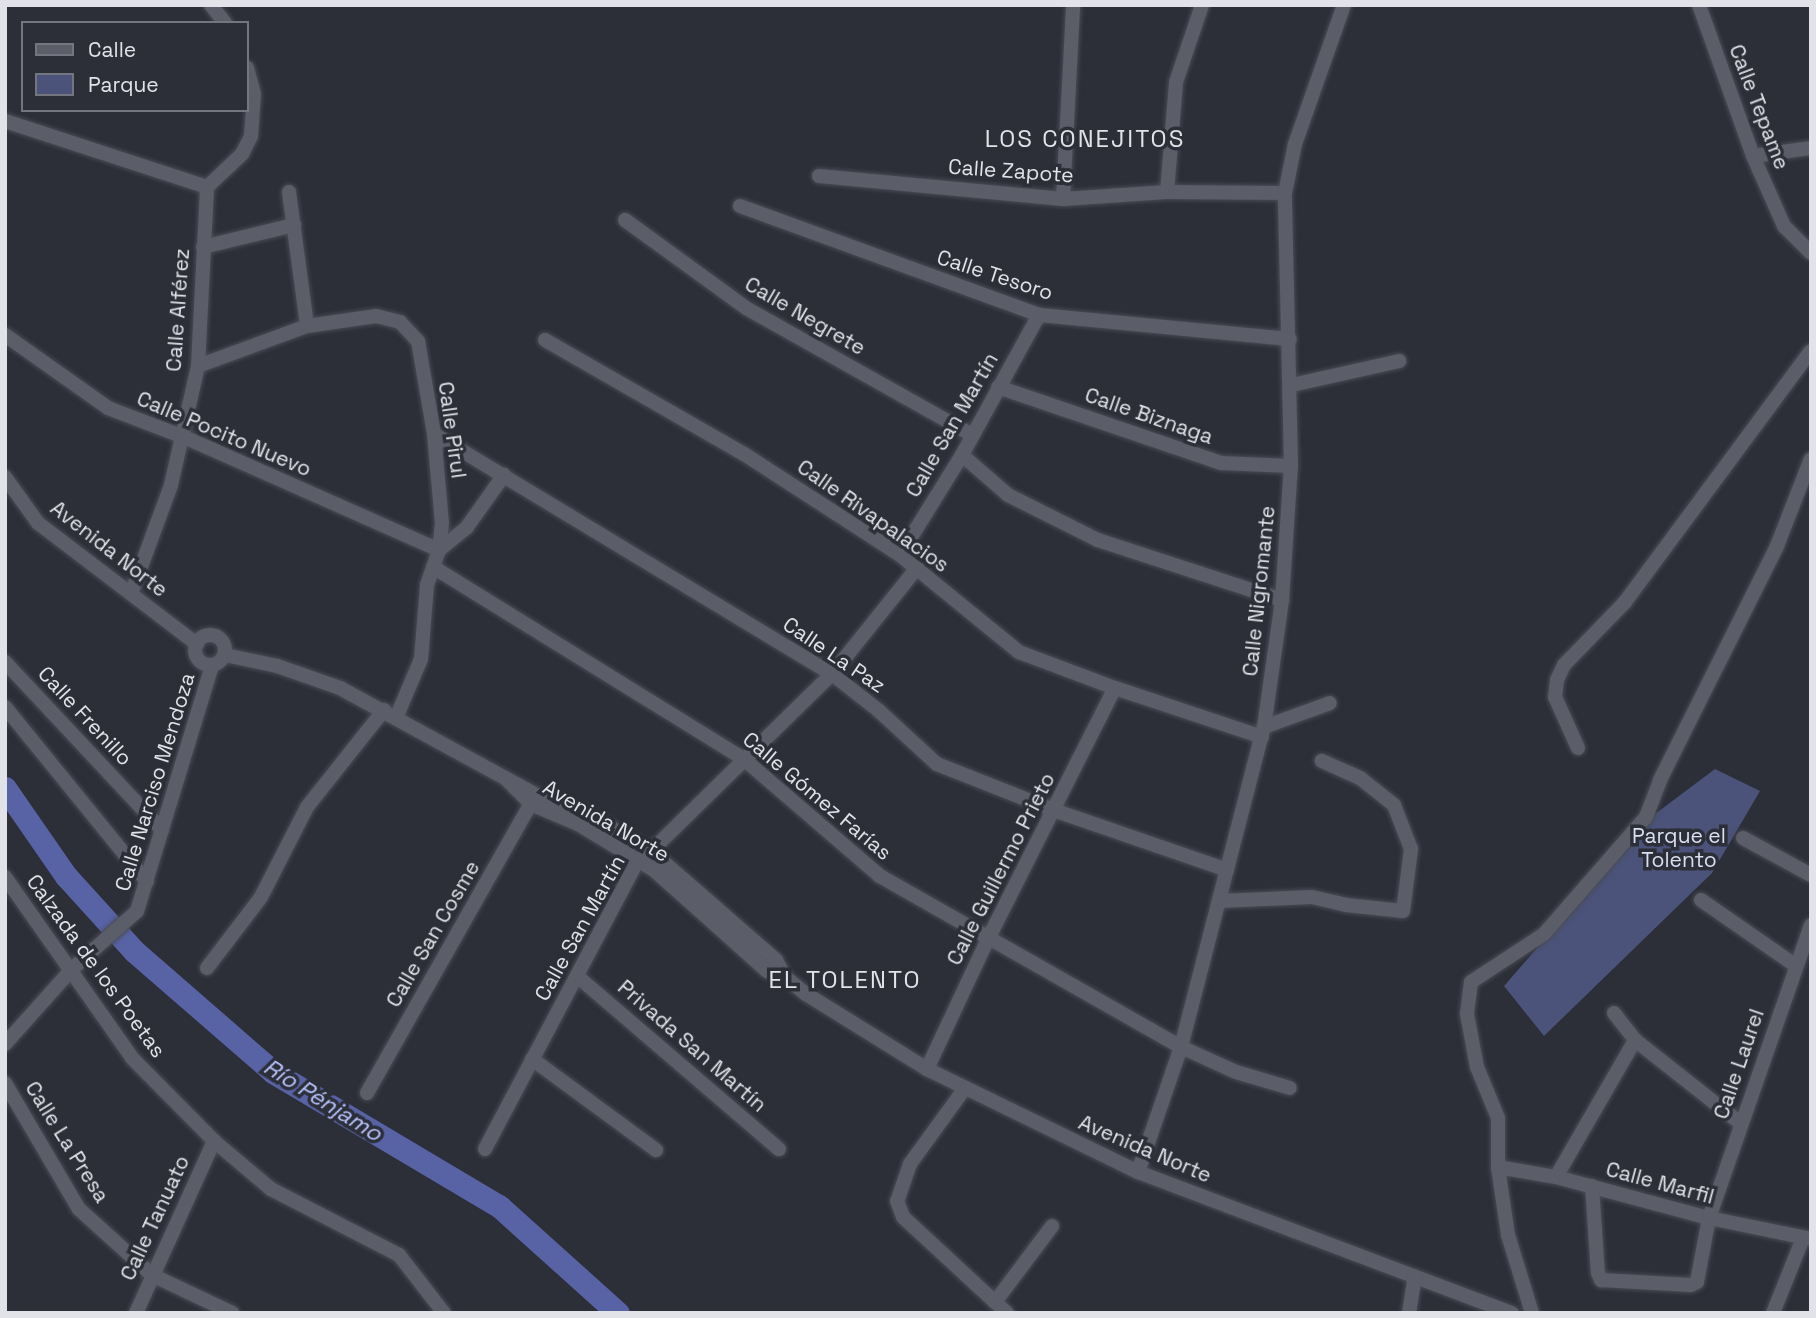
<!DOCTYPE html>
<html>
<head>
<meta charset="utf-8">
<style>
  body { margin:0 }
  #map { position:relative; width:1816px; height:1318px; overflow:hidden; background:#2c2e38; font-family:"Space Grotesk",sans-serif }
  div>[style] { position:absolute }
  .green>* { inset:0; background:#4b537b }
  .river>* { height:23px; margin:-11.5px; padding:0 11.5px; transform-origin:11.5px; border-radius:11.5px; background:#5863a6 }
  .roads { filter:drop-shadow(0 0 2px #494b54) drop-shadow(0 0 2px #494b54) }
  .minor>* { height:14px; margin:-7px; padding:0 7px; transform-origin:7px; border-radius:7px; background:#5b5d68 }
  .minor>.ring { margin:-7px; padding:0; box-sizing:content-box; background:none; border:14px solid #5b5d68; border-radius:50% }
  span { translate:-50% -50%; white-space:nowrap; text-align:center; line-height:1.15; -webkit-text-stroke:7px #2c2e38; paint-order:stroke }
  .street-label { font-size:21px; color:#e1e3e9 }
  .park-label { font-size:21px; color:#dbdff3 }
  .water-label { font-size:23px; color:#b6c3fc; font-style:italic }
  .quarter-label { font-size:24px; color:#e1e3e9; letter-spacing:2px }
  .frame { position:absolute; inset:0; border:7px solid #e1e3e9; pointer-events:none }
  .legend { position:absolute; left:21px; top:21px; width:228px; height:91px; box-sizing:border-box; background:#2c2e38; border:2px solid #74767f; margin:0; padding:9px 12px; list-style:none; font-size:21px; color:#e1e3e9 }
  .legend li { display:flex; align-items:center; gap:14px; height:35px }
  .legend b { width:35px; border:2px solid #74767f }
</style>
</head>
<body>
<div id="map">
  <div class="green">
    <div style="clip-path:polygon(1715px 769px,1760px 791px,1712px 873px,1544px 1036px,1504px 986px,1651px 817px)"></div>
  </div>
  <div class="river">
    <div style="left:5px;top:788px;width:107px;rotate:55.3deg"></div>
    <div style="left:66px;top:876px;width:101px;rotate:47.8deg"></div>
    <div style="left:134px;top:951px;width:184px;rotate:41deg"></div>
    <div style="left:273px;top:1072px;width:263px;rotate:30.7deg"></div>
    <div style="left:499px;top:1206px;width:160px;rotate:42deg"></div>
  </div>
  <div class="roads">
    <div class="minor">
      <div style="left:211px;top:5px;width:23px;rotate:52deg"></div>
      <div style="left:1699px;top:5px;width:160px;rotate:70.3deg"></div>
      <div style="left:1753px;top:156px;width:77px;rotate:66.1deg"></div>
      <div style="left:1784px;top:226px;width:38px;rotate:45deg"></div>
      <div style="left:5px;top:121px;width:213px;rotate:18.1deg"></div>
      <div style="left:1753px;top:156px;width:59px;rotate:-7.9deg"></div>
      <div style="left:819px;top:176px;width:245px;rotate:5.4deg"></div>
      <div style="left:1063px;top:199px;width:104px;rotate:-3.9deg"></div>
      <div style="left:1167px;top:192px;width:118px;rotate:0.5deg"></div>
      <div style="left:207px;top:187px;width:48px;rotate:-43.3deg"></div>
      <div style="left:242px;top:154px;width:20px;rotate:-63deg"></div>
      <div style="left:251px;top:136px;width:42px;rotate:-85.9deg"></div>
      <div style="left:254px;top:94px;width:27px;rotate:-105deg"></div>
      <div style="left:289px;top:192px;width:135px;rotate:82.3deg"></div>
      <div style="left:1167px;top:192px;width:110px;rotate:-85.3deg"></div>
      <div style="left:1176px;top:82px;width:81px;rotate:-71.3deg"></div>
      <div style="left:1063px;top:199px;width:194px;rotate:-87deg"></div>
      <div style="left:740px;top:206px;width:318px;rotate:20deg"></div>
      <div style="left:1039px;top:315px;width:252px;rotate:5.5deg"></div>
      <div style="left:625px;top:220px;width:150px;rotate:36deg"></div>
      <div style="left:746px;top:308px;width:259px;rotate:29.3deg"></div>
      <div style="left:203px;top:247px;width:94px;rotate:-13.6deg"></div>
      <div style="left:5px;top:335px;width:126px;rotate:35.3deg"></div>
      <div style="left:108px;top:408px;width:81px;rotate:20.9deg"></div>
      <div style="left:184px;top:437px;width:279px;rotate:23.9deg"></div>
      <div style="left:545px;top:340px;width:229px;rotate:29.8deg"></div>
      <div style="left:744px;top:454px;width:186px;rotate:32.9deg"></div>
      <div style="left:900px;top:555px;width:154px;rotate:39.2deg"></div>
      <div style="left:1019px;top:652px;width:103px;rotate:20.6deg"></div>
      <div style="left:1115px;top:688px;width:155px;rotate:18.4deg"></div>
      <div style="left:198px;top:366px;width:116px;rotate:-20.2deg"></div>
      <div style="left:307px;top:326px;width:70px;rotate:-8.2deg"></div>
      <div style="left:376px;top:316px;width:25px;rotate:14deg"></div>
      <div style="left:400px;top:322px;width:26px;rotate:47deg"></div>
      <div style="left:418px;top:341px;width:94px;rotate:80.2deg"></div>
      <div style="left:434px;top:434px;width:89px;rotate:84.9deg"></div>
      <div style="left:442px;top:523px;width:27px;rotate:96deg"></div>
      <div style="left:439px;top:550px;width:37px;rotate:109deg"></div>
      <div style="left:427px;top:585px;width:74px;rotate:94.6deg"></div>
      <div style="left:421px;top:659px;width:64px;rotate:113deg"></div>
      <div style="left:1292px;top:385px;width:110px;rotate:-12.6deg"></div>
      <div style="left:998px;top:387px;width:236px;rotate:18.8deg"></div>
      <div style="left:1221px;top:463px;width:70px;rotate:2.5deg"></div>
      <div style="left:434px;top:434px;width:465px;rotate:31.1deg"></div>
      <div style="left:832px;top:674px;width:58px;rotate:38deg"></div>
      <div style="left:878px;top:710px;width:80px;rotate:42.5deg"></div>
      <div style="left:937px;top:764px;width:125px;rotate:21.6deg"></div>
      <div style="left:1053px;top:810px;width:184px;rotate:19deg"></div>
      <div style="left:962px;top:455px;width:61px;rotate:41deg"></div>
      <div style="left:1008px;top:495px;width:101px;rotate:26.6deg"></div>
      <div style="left:1098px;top:540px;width:194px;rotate:18.1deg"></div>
      <div style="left:5px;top:477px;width:57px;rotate:54.3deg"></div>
      <div style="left:38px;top:523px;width:200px;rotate:37.3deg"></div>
      <div style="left:439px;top:550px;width:36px;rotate:-39deg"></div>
      <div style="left:467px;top:527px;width:64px;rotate:-54.6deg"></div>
      <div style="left:900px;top:555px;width:118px;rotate:-58.2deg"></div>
      <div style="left:962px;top:455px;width:160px;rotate:-61.2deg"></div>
      <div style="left:433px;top:567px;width:367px;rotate:31.7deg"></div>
      <div style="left:745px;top:760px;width:178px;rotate:40.7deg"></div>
      <div style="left:880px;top:876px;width:346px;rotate:29.6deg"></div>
      <div style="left:1181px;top:1047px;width:60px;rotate:24.4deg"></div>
      <div style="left:1236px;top:1072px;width:56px;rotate:16.5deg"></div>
      <div style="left:131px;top:594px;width:116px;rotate:-69.8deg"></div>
      <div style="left:171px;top:485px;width:122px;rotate:-77.2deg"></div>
      <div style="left:198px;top:366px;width:179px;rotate:-87.1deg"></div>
      <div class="ring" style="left:195px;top:635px;width:16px;height:16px"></div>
      <div style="left:225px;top:655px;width:53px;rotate:11.9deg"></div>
      <div style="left:277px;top:666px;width:67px;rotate:19.2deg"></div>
      <div style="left:340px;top:688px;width:223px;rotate:28.6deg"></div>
      <div style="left:536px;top:795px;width:53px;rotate:19.8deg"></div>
      <div style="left:586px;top:813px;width:75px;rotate:30.3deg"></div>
      <div style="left:651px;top:851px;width:166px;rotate:41.1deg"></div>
      <div style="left:776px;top:960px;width:19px;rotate:62deg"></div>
      <div style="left:5px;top:662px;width:230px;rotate:46.9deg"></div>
      <div style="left:5px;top:707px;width:225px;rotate:50.9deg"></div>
      <div style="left:1264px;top:727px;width:70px;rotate:-20deg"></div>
      <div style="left:1578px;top:748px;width:56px;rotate:-114.3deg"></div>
      <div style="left:1555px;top:697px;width:17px;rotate:-83deg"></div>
      <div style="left:1557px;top:680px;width:17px;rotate:-65deg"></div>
      <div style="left:1564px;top:665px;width:88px;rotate:-45.9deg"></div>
      <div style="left:1625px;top:602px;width:312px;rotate:-53.5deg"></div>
      <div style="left:505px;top:778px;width:37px;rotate:45deg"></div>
      <div style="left:531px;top:804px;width:51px;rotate:23.1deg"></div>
      <div style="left:578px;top:824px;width:89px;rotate:31.2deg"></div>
      <div style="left:654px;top:870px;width:152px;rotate:41.8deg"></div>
      <div style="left:767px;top:971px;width:19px;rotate:18deg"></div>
      <div style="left:785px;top:977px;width:27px;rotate:39deg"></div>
      <div style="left:806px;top:994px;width:142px;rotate:31.8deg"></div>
      <div style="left:927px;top:1069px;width:235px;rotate:26deg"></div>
      <div style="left:1138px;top:1172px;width:400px;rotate:20.7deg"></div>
      <div style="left:1743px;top:838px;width:77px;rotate:28.6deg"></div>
      <div style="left:5px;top:877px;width:221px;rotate:54.9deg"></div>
      <div style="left:132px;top:1058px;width:117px;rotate:45.3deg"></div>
      <div style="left:214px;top:1141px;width:75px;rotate:40.1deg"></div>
      <div style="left:271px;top:1189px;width:144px;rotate:27.3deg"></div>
      <div style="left:399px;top:1255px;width:73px;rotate:52.2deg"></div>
      <div style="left:1701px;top:900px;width:114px;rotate:34.7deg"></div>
      <div style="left:1219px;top:901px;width:93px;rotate:-2.5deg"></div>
      <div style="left:1312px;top:897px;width:35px;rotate:13deg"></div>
      <div style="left:1346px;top:905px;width:57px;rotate:6deg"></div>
      <div style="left:1403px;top:911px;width:63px;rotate:-82.6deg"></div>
      <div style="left:1411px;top:849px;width:47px;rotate:-111.1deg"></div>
      <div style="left:1394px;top:805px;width:43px;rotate:-141.5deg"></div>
      <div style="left:1360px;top:778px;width:42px;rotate:-155.9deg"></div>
      <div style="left:207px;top:968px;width:89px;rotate:-52.7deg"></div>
      <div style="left:261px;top:897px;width:101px;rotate:-62.9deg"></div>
      <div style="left:307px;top:807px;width:124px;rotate:-51.6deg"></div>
      <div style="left:577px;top:976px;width:266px;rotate:40.6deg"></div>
      <div style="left:1614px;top:1013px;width:34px;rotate:52deg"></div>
      <div style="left:1635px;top:1040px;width:134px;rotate:38.3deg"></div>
      <div style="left:5px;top:1044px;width:101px;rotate:-48.2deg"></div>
      <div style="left:72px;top:969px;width:87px;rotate:-41.7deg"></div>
      <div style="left:137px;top:911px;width:257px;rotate:-73deg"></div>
      <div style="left:532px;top:1059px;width:154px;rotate:36.3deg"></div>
      <div style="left:927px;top:1069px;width:144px;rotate:-64.9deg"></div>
      <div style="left:988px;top:939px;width:281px;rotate:-63.2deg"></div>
      <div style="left:5px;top:1083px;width:146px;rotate:59.6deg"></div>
      <div style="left:79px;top:1209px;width:98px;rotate:42.1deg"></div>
      <div style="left:152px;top:1275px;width:89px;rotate:25.4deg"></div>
      <div style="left:965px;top:1088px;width:94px;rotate:125.9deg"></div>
      <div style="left:910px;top:1164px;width:39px;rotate:109deg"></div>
      <div style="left:897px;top:1201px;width:17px;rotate:69deg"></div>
      <div style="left:903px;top:1217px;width:142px;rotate:42.7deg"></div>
      <div style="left:367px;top:1093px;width:341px;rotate:-60.5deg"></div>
      <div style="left:485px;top:1149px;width:327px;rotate:-62.1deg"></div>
      <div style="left:638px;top:860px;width:16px;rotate:-35deg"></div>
      <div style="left:651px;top:851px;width:253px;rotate:-44.4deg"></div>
      <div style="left:832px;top:674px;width:136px;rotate:-51.3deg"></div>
      <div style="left:1498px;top:1167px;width:59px;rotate:9.8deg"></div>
      <div style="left:1556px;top:1177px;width:158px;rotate:15deg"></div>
      <div style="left:1709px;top:1218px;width:104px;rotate:11.6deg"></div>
      <div style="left:1138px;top:1172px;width:132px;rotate:-71deg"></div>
      <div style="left:1181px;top:1047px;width:331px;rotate:-75.5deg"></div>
      <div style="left:1264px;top:727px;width:128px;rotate:-81.9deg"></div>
      <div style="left:1282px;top:600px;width:134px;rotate:-86.2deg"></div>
      <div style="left:1291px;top:466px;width:273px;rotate:-91.3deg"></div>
      <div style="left:1285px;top:193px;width:50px;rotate:-78.5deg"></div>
      <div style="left:1295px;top:144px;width:147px;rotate:-70.6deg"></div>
      <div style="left:1556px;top:1177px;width:158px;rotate:-60deg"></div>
      <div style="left:1592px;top:1186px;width:87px;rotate:86.1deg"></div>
      <div style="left:1598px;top:1273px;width:8px;rotate:67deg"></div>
      <div style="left:1601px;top:1280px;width:90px;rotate:3.2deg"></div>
      <div style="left:1691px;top:1285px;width:7px;rotate:-27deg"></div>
      <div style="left:1697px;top:1282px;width:65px;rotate:-79.4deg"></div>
      <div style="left:1709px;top:1218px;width:310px;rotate:-70.8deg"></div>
      <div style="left:995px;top:1302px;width:95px;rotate:-53.1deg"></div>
      <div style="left:136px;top:1313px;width:189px;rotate:-65.6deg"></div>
      <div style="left:1409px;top:1313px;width:37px;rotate:-81deg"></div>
      <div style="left:1532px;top:1313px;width:82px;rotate:-107.1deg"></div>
      <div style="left:1508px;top:1235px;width:69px;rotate:-98.4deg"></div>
      <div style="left:1498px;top:1167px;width:49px;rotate:-90deg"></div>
      <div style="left:1498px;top:1118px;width:55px;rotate:-112.4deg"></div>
      <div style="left:1477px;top:1067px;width:54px;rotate:-100.7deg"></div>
      <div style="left:1467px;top:1014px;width:32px;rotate:-83deg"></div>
      <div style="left:1471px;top:982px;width:87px;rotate:-33.3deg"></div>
      <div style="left:1544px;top:934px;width:155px;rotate:-48.9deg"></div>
      <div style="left:1646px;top:817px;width:40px;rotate:-69deg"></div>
      <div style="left:1660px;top:780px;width:262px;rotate:-63.4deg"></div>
      <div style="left:1777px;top:546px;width:93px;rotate:-68.7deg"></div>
      <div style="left:1773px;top:1313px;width:81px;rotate:-68.2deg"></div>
    </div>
  </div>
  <div class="street-label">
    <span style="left:1759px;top:107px;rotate:69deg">Calle Tepame</span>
    <span style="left:1011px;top:171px;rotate:4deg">Calle Zapote</span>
    <span style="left:995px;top:275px;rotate:18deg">Calle Tesoro</span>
    <span style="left:178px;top:310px;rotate:-86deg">Calle Alférez</span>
    <span style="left:805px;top:316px;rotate:30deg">Calle Negrete</span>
    <span style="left:1149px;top:416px;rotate:19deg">Calle Biznaga</span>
    <span style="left:952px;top:425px;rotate:-60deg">Calle San Martín</span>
    <span style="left:452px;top:430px;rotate:82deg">Calle Pirul</span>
    <span style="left:224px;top:434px;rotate:23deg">Calle Pocito Nuevo</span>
    <span style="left:873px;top:516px;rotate:35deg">Calle Rivapalacios</span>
    <span style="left:109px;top:549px;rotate:38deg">Avenida Norte</span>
    <span style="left:1259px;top:591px;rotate:-84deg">Calle Nigromante</span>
    <span style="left:834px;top:655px;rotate:34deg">Calle La Paz</span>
    <span style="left:85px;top:716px;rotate:47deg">Calle Frenillo</span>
    <span style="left:155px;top:782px;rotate:-73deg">Calle Narciso Mendoza</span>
    <span style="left:817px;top:796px;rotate:40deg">Calle Gómez Farías</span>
    <span style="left:606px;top:821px;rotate:30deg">Avenida Norte</span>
    <span style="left:1001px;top:869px;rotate:-63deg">Calle Guillermo Prieto</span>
    <span style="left:580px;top:928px;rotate:-61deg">Calle San Martín</span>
    <span style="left:433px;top:934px;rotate:-60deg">Calle San Cosme</span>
    <span style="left:96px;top:966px;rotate:54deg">Calzada de los Poetas</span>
    <span style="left:692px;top:1046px;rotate:41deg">Privada San Martín</span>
    <span style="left:1739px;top:1064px;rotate:-71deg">Calle Laurel</span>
    <span style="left:67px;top:1142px;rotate:58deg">Calle La Presa</span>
    <span style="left:1145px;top:1149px;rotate:23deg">Avenida Norte</span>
    <span style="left:1660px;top:1183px;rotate:15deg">Calle Marfil</span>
    <span style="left:155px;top:1218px;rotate:-65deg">Calle Tanuato</span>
  </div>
  <div class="park-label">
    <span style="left:1679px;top:848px">Parque el<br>Tolento</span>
  </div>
  <div class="water-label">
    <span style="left:323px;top:1100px;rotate:32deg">Río Pénjamo</span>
  </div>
  <div class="quarter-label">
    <span style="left:1085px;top:139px">LOS CONEJITOS</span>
    <span style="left:845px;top:980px">EL TOLENTO</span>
  </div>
  <div class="frame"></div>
  <ul class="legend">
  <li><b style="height:9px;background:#5b5d68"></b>Calle</li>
  <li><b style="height:19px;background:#4b537b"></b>Parque</li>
  </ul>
</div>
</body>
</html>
